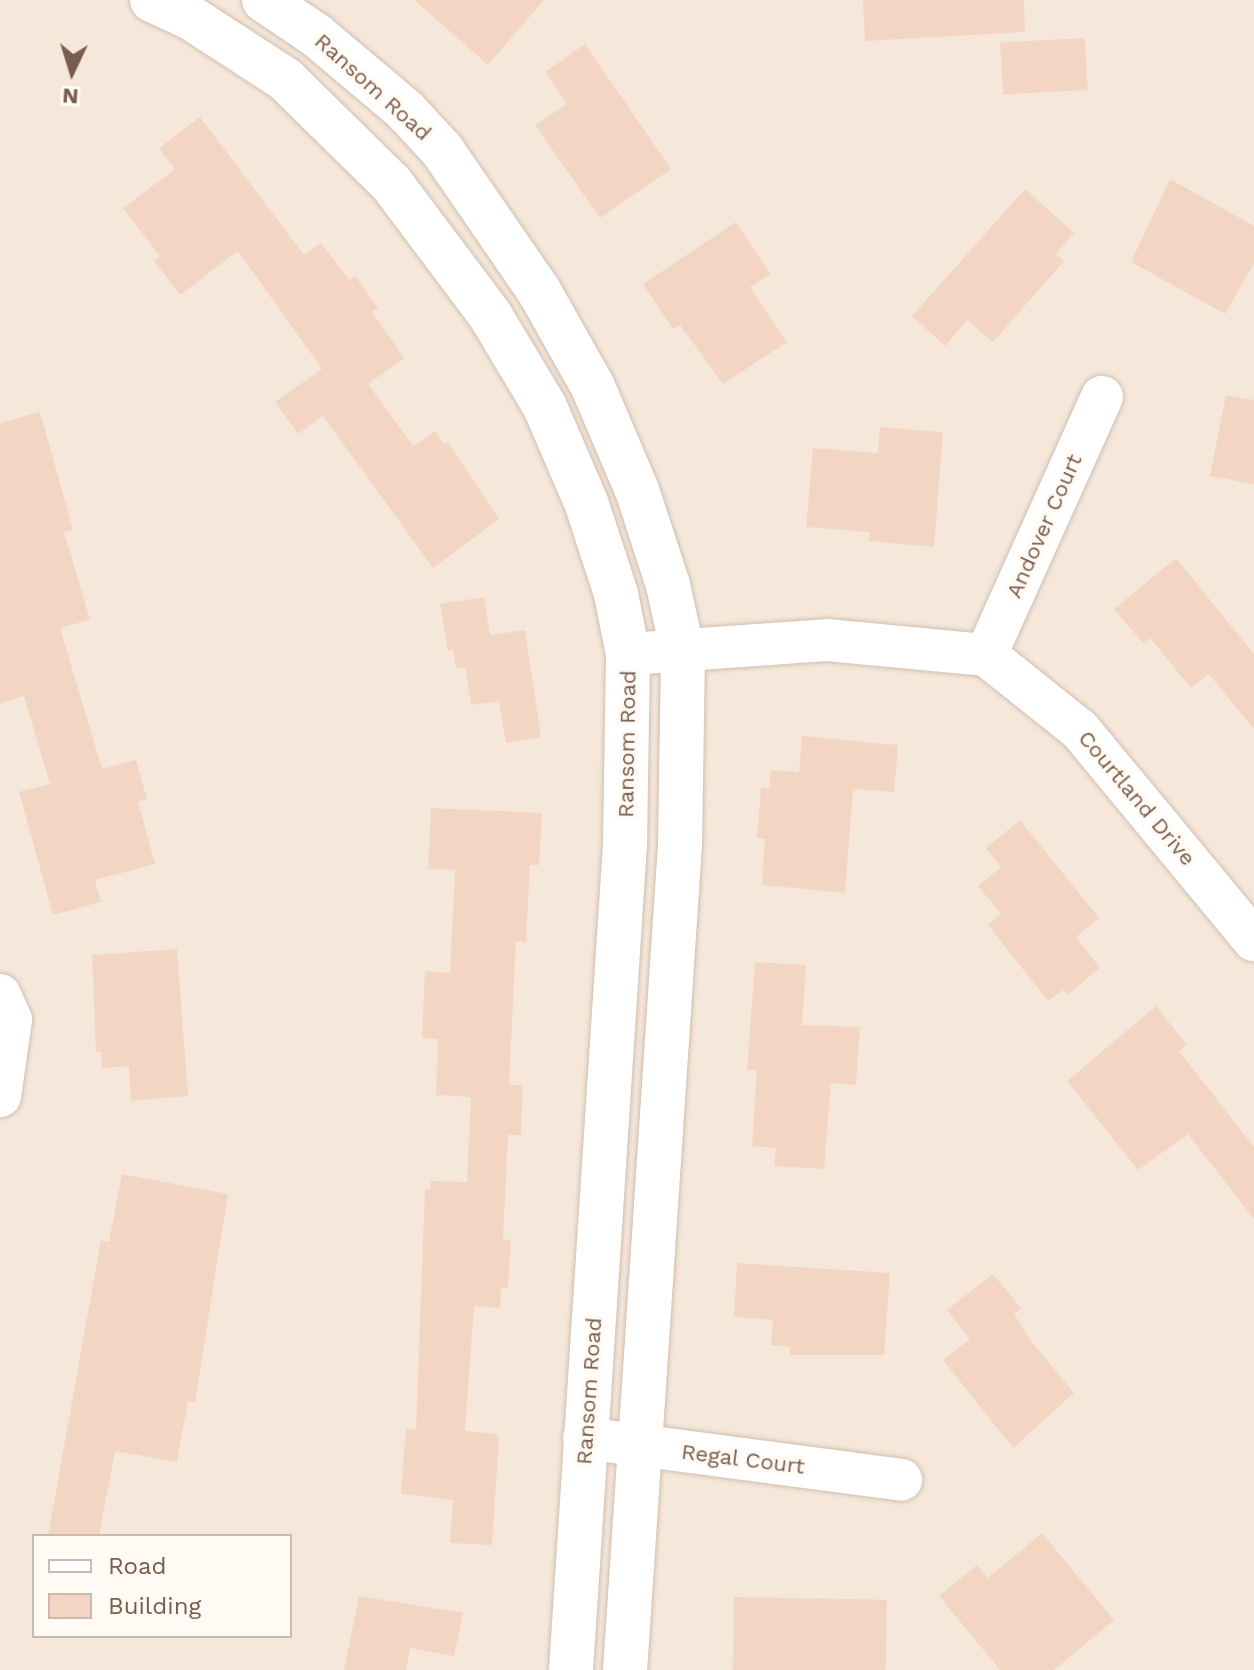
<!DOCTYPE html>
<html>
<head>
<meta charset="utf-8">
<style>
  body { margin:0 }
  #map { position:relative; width:1254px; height:1670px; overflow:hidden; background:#fdf6ec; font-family:"Work Sans",sans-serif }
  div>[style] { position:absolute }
  .residential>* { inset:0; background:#f5e8da }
  .building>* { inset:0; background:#f3d5c3; transform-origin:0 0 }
  .roads { filter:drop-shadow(0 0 2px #d1beb0) drop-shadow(0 0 2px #d1beb0) }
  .minor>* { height:42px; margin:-21px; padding:0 21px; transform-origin:21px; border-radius:21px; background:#fff }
  .tertiary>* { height:44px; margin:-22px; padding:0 22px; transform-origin:22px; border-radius:22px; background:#fff }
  span { translate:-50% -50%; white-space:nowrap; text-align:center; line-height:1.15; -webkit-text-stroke:7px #fffaf3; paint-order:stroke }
  .street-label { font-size:22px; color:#7a5c4d }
  .legend { position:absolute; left:32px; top:1534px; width:260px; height:104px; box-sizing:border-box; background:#fffaf3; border:2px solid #cabbb1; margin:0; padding:10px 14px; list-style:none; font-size:24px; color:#7a5c4d }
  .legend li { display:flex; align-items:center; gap:16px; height:40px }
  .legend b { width:40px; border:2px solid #cabbb1 }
  .north { position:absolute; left:32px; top:32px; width:80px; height:80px; -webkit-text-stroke:6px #fffaf3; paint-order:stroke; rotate:184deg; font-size:22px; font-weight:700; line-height:32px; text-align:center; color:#7a5c4d }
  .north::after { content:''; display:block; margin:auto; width:28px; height:36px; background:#7a5c4d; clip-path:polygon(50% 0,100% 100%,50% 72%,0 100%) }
</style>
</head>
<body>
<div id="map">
  <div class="residential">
    <div style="clip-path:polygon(evenodd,0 0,1254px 0,1254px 1670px,0 1670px,0 0,34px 1536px,290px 1536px,290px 1636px,34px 1636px,34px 1536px)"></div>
  </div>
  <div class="building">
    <div style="clip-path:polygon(414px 0,544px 0,488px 65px)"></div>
    <div style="clip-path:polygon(863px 0,1024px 0,1025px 32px,865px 41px)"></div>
    <div style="left:1085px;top:38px;width:52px;height:85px;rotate:87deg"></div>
    <div style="clip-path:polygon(585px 44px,671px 169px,600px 218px,535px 125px,567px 104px,545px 72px)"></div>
    <div style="clip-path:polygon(200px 117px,304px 255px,321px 243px,349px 280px,355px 276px,378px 308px,372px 312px,404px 358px,368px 384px,413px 446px,435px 431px,444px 444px,448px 442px,499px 519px,433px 568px,323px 416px,298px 434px,275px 402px,322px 369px,238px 251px,180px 295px,154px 261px,160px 256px,123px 208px,175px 169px,159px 148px)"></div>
    <div style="clip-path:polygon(1170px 179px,1254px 226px,1254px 263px,1225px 314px,1131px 262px)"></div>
    <div style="clip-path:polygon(1025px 189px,1074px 233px,1056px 254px,1064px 261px,993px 342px,967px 320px,945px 346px,912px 316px)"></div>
    <div style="clip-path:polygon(736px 222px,771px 274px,750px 287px,787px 342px,723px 384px,680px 325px,673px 329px,643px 284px)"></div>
    <div style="clip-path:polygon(1226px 395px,1254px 400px,1254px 484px,1210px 476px)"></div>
    <div style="clip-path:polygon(40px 412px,73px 530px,64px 532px,90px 620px,60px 628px,102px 769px,136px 760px,147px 799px,138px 802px,155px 864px,95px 880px,101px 902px,53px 915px,19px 792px,50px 784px,24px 696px,0 703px,0 423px)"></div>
    <div style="clip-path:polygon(880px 427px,943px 432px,934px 547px,868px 541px,870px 532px,806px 527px,813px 448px,878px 453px)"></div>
    <div style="clip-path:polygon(1176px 558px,1254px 654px,1254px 729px,1209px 674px,1191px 688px,1150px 638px,1143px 643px,1114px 609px)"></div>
    <div style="clip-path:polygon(484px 597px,490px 635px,525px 630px,541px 737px,506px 743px,499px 701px,471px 705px,465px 667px,456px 668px,453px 650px,448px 651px,440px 604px)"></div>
    <div style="clip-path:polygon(802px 736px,898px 745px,894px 792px,853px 789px,845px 893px,762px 885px,765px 839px,757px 838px,761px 788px,769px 789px,771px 770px,799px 772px)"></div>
    <div style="clip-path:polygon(431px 808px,542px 813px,539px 865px,530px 865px,526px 942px,516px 941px,509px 1085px,523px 1085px,521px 1135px,508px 1135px,503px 1239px,511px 1240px,508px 1288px,501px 1288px,500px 1308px,474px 1306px,465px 1431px,497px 1434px,499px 1439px,492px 1545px,450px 1543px,453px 1500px,401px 1494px,406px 1429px,416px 1430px,425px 1189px,430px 1189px,431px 1181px,467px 1182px,471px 1097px,436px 1095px,438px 1039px,422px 1038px,425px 971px,450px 973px,455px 870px,428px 869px)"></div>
    <div style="clip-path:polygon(1020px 820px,1099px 918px,1076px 937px,1100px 968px,1067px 995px,1063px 990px,1048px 1001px,988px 925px,1001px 914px,978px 886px,1001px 867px,986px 848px)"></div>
    <div style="clip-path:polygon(177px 949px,188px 1096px,131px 1101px,129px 1066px,102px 1068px,101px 1052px,96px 1052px,92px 955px)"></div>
    <div style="clip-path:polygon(755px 962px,806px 965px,802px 1025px,860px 1027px,856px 1085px,831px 1083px,824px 1169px,774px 1166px,776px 1148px,752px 1146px,757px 1070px,747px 1070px)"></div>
    <div style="clip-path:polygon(1156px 1006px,1187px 1045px,1179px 1051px,1254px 1147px,1254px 1219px,1188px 1134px,1138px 1170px,1067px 1081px)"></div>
    <div style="clip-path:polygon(122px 1174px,228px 1194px,195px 1402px,188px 1401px,177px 1462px,115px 1451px,99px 1536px,48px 1536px,101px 1240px,109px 1242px)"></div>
    <div style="clip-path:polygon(737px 1263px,890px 1273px,884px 1355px,790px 1355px,790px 1347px,771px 1345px,773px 1320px,734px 1317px)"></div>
    <div style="clip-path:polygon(993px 1274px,1021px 1308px,1014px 1314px,1032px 1342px,1074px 1393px,1013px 1448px,943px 1360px,970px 1339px,947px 1310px)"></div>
    <div style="clip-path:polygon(1042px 1533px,1114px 1620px,1054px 1670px,1000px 1670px,939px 1596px,977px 1565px,988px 1578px)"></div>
    <div style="clip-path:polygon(359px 1596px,463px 1613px,454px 1656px,410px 1648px,406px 1670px,344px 1670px)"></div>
    <div style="left:734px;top:1597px;width:153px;height:73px;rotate:1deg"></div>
  </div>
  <div class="roads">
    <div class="minor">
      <div style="left:628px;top:654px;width:199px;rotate:-4deg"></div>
      <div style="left:827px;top:640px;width:160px;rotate:5.4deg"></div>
      <div style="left:986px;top:655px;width:120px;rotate:38.6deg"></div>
      <div style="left:1080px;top:730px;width:273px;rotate:50.4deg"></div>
      <div style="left:986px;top:655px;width:283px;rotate:-65.8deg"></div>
      <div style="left:0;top:995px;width:27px;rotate:66deg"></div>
      <div style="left:11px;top:1020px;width:77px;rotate:98.2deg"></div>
      <div style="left:584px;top:1438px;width:320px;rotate:7.5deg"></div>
    </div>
    <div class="tertiary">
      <div style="left:152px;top:0;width:43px;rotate:24.8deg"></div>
      <div style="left:191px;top:18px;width:112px;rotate:33deg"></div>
      <div style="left:285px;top:79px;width:148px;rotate:44.5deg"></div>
      <div style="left:391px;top:183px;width:165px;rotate:53.1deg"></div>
      <div style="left:490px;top:315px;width:107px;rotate:59.1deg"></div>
      <div style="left:545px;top:407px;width:103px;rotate:66.7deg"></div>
      <div style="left:586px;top:502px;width:97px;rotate:71.9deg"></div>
      <div style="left:616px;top:594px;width:61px;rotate:78.7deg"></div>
      <div style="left:628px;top:654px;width:190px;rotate:90.9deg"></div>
      <div style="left:625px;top:844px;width:828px;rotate:93.74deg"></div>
      <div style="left:264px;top:0;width:63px;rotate:33.9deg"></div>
      <div style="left:316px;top:35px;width:116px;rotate:40.1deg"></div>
      <div style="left:405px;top:110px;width:54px;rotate:47.2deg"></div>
      <div style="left:442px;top:150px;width:171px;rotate:55.5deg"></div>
      <div style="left:539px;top:291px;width:110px;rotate:60.6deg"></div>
      <div style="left:593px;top:387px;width:112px;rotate:66.9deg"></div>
      <div style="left:637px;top:490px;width:100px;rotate:71.9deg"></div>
      <div style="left:668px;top:585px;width:71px;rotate:77.7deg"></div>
      <div style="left:683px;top:654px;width:191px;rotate:90.9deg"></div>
      <div style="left:680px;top:845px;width:827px;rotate:93.81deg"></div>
    </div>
  </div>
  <div class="street-label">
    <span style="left:373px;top:87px;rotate:42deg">Ransom Road</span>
    <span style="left:1044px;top:526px;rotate:-66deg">Andover Court</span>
    <span style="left:627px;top:744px;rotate:-89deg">Ransom Road</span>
    <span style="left:1137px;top:798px;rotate:50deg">Courtland Drive</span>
    <span style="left:589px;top:1391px;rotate:-86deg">Ransom Road</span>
    <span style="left:743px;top:1459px;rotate:7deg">Regal Court</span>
  </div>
  <ul class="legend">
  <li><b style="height:10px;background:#fff"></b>Road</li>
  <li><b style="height:22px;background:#f3d5c3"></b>Building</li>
  </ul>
  <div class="north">N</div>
</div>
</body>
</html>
